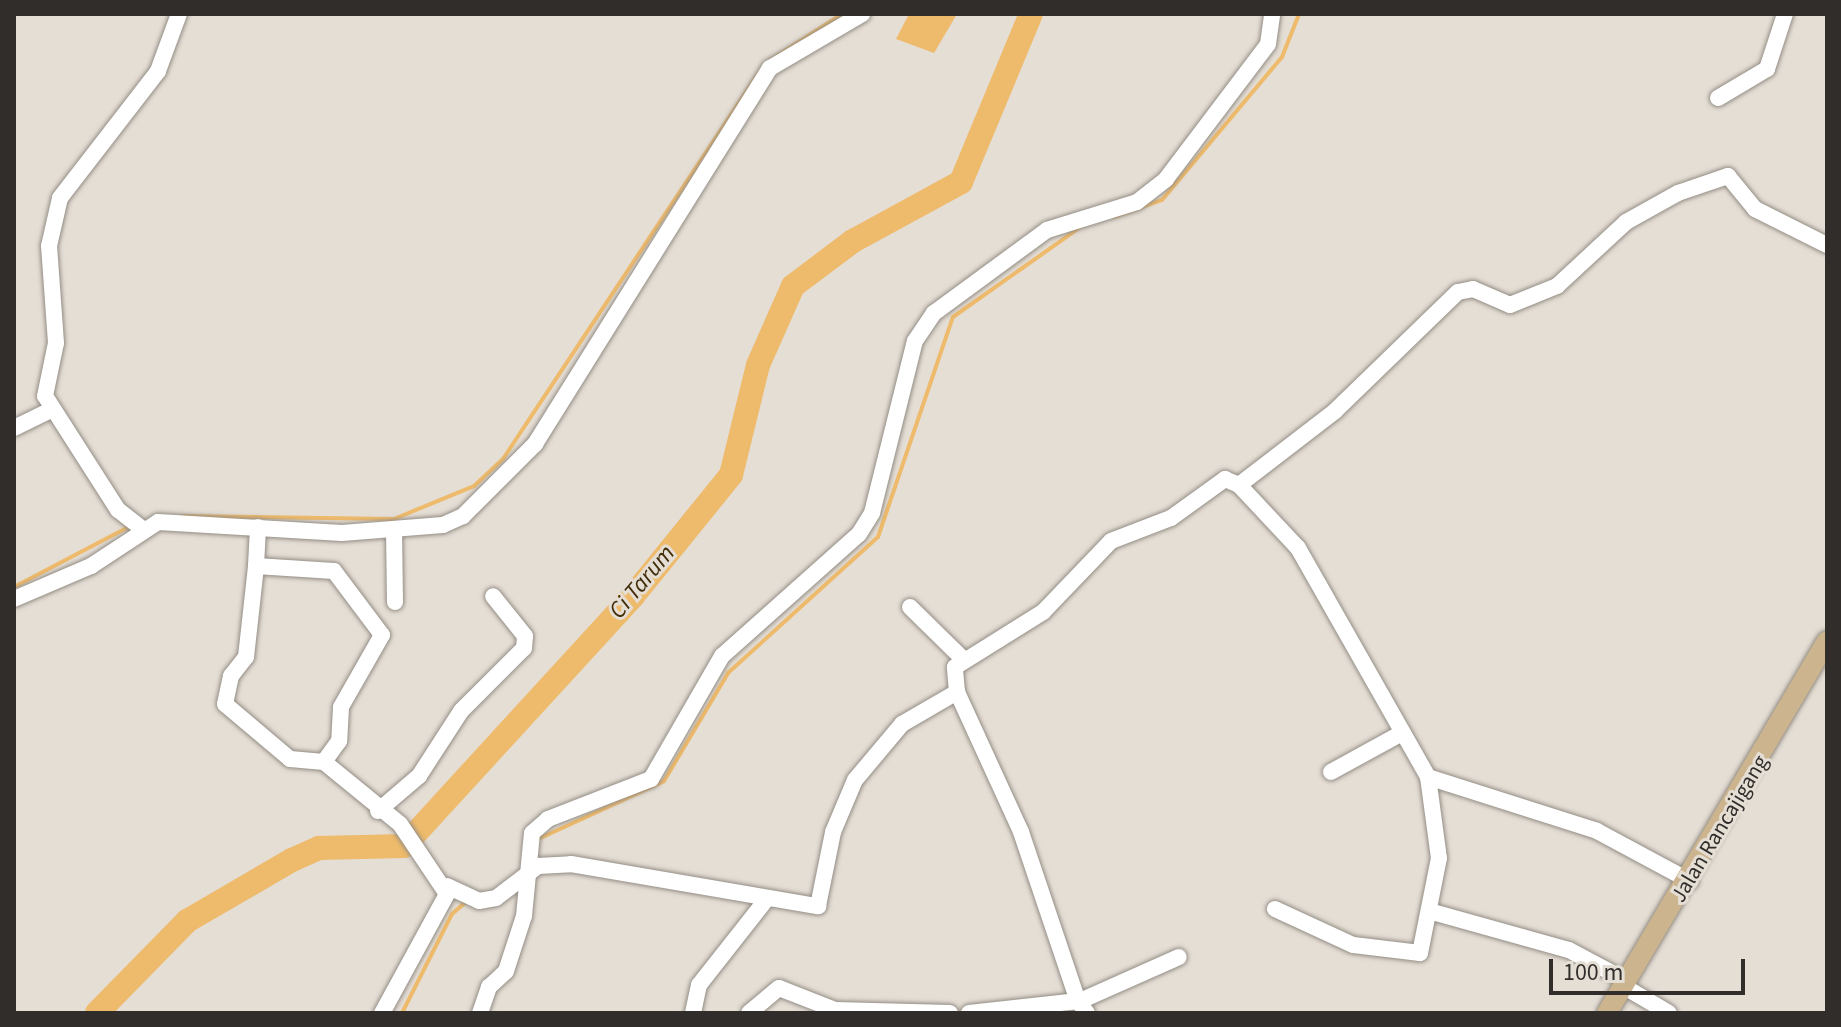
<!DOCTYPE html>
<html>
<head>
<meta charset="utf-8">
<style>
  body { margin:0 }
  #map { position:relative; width:1841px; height:1027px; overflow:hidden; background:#e5ded5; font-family:"Source Sans 3",sans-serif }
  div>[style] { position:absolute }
  .water>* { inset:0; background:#eeba6b }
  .stream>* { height:4px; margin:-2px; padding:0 2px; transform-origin:2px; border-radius:2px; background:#eeba6b }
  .river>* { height:24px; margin:-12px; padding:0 12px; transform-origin:12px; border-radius:12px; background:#eeba6b }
  .roads { filter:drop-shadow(0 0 2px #938d85) drop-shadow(0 0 2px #938d85) }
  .minor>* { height:16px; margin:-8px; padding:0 8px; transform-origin:8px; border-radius:8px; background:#fff }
  .major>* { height:20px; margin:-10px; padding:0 10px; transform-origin:10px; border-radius:10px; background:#ccb48e }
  span { translate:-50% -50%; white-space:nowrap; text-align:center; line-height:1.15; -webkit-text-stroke:6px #e5ded5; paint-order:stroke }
  .street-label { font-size:22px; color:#302d2a }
  .water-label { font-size:24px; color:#422d09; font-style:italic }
  .frame { position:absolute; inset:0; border:16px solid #302d2a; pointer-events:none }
  .scale { position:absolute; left:1549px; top:959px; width:196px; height:36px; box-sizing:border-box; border:4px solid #302d2a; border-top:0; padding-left:10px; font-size:24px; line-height:28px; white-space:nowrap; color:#302d2a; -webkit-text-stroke:6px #e5ded5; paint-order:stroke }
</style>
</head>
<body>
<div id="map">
  <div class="water">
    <div style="clip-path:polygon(909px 14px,957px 14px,934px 53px,896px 39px)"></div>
  </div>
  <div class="stream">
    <div style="left:769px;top:61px;width:87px;rotate:-32.8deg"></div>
    <div style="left:1114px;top:217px;width:51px;rotate:-19.5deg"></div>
    <div style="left:1162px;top:200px;width:187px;rotate:-50deg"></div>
    <div style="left:1282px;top:57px;width:46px;rotate:-68.4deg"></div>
    <div style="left:183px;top:516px;width:211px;rotate:0.8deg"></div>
    <div style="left:394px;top:519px;width:87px;rotate:-22.4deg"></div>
    <div style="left:474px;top:486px;width:40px;rotate:-43deg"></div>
    <div style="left:503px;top:459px;width:465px;rotate:-56.5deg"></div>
    <div style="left:14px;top:587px;width:133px;rotate:-27.7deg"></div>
    <div style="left:536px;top:840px;width:141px;rotate:-24.7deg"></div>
    <div style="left:664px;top:781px;width:126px;rotate:-59.3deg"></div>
    <div style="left:728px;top:673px;width:202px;rotate:-42.2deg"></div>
    <div style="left:878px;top:537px;width:232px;rotate:-71.2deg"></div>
    <div style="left:953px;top:317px;width:154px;rotate:-35.2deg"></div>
    <div style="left:402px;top:1013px;width:111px;rotate:-63.2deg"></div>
    <div style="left:452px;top:914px;width:20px;rotate:-41deg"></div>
  </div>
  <div class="river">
    <div style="left:97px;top:1013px;width:129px;rotate:-45.6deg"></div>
    <div style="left:187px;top:921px;width:121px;rotate:-30.2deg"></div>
    <div style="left:292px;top:860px;width:30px;rotate:-24deg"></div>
    <div style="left:319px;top:848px;width:85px;rotate:-1.3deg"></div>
    <div style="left:404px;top:846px;width:339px;rotate:-47.5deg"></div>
    <div style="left:633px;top:596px;width:156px;rotate:-51deg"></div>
    <div style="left:731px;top:475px;width:113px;rotate:-76.2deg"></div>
    <div style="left:758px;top:365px;width:86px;rotate:-66.1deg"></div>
    <div style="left:793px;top:286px;width:75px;rotate:-36.9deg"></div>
    <div style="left:853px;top:241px;width:123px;rotate:-28.6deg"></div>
    <div style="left:961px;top:182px;width:182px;rotate:-67.4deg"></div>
  </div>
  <div class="roads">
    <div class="minor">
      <div style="left:1718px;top:98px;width:57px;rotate:-30.6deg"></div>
      <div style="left:1767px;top:69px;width:58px;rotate:-71.9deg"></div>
      <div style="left:14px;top:428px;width:43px;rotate:-26deg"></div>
      <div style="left:1239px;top:485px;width:121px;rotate:-37.6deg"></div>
      <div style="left:1335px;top:411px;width:171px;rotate:-44.1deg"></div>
      <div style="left:1458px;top:292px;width:15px;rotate:-11deg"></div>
      <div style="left:1473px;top:289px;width:40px;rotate:23.4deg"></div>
      <div style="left:1510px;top:305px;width:51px;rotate:-22deg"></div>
      <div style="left:1557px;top:286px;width:94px;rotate:-42.8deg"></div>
      <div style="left:1626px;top:222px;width:60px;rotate:-29.1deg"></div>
      <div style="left:1678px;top:193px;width:53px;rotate:-18.8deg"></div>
      <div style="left:1728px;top:176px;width:43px;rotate:50.7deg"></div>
      <div style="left:1755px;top:209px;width:80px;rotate:26.6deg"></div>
      <div style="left:140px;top:527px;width:28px;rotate:-142deg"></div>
      <div style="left:118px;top:510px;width:135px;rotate:-122.6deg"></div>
      <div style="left:45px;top:396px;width:54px;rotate:-78.3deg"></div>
      <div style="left:56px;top:343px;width:97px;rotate:-94.1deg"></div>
      <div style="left:49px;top:246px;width:49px;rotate:-77.1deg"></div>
      <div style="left:60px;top:198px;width:160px;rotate:-52.3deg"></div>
      <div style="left:158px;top:71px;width:61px;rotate:-69.8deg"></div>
      <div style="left:394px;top:530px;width:72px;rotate:89.2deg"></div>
      <div style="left:256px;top:566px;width:39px;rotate:-87deg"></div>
      <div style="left:14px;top:599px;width:84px;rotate:-23.2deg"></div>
      <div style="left:91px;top:566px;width:80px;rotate:-33.3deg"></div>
      <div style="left:158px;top:522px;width:184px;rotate:3.4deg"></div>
      <div style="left:342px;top:533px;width:101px;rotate:-4.5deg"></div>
      <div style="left:443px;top:525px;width:22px;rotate:-24deg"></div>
      <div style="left:463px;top:516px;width:102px;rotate:-45deg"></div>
      <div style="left:535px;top:444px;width:443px;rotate:-58deg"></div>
      <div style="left:770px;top:68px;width:107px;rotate:-30.4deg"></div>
      <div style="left:910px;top:607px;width:76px;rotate:44.5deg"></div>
      <div style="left:957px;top:692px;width:25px;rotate:-95deg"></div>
      <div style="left:955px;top:667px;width:104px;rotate:-32deg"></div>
      <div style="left:1043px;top:612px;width:98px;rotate:-46.2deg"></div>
      <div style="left:1111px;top:541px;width:64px;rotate:-21deg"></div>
      <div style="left:1171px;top:518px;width:67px;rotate:-35.8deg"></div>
      <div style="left:1225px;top:479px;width:15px;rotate:23deg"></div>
      <div style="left:1239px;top:485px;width:86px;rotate:46.9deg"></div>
      <div style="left:1298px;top:548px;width:263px;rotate:60.4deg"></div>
      <div style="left:1428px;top:777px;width:82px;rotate:82.3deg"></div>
      <div style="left:1439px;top:858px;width:97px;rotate:101.3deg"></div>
      <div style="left:1420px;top:953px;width:67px;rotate:-173.2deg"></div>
      <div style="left:1353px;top:945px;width:86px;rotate:-155.2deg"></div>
      <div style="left:324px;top:762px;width:34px;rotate:-175deg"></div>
      <div style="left:290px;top:759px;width:85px;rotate:-139.8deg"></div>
      <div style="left:225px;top:704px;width:29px;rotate:-78deg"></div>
      <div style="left:231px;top:676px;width:24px;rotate:-52deg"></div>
      <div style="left:246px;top:657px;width:92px;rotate:-83.7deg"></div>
      <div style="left:256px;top:566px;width:78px;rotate:3.7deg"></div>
      <div style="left:334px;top:571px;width:80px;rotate:53.1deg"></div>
      <div style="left:382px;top:635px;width:83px;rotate:119.7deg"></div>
      <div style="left:341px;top:707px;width:34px;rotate:93deg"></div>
      <div style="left:339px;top:741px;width:26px;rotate:126deg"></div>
      <div style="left:324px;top:762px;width:98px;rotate:39.2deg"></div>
      <div style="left:400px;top:824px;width:84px;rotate:56.1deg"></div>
      <div style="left:447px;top:894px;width:136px;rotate:118.6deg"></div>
      <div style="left:1331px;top:772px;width:81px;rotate:-28.8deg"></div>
      <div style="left:1428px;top:777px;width:177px;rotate:17.7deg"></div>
      <div style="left:1597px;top:831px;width:106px;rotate:28.3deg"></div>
      <div style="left:378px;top:811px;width:54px;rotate:-40.5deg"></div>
      <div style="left:419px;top:776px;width:77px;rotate:-57.1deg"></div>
      <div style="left:461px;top:711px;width:89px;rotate:-45deg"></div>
      <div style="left:524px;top:648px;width:12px;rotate:-85deg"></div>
      <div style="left:525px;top:636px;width:51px;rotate:-128.7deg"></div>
      <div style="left:447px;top:886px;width:35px;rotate:25deg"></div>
      <div style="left:479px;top:901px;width:17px;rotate:-10deg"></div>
      <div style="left:496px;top:898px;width:53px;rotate:-37.3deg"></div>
      <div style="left:538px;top:866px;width:33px;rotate:-3deg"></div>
      <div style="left:571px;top:864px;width:251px;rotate:9.7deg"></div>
      <div style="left:818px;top:906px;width:76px;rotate:-78.5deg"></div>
      <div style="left:833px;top:832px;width:56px;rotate:-67.1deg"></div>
      <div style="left:855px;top:780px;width:73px;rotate:-50deg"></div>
      <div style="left:902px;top:724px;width:64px;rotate:-30.2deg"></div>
      <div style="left:957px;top:692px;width:154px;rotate:65.4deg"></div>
      <div style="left:1021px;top:832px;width:178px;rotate:71.4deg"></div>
      <div style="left:1429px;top:911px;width:145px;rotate:15.6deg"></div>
      <div style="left:1569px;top:950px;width:66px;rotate:28.1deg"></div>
      <div style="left:1623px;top:986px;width:53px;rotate:30.4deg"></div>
      <div style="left:1080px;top:1001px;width:108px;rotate:-24deg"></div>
      <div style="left:480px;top:1013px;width:28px;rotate:-71deg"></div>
      <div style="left:489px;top:987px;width:23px;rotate:-43deg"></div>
      <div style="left:506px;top:971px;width:58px;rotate:-71.9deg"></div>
      <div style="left:524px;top:916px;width:83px;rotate:-84.5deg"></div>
      <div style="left:532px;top:833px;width:21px;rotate:-41deg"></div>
      <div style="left:548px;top:819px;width:110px;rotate:-21.2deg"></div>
      <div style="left:651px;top:779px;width:142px;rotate:-60deg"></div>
      <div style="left:722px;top:656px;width:183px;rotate:-41.7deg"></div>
      <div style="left:859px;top:534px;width:25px;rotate:-58deg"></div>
      <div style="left:872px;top:513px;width:177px;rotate:-76deg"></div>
      <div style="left:915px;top:341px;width:34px;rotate:-56deg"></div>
      <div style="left:934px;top:313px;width:140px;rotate:-36.3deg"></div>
      <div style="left:1047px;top:230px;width:94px;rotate:-17.3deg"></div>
      <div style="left:1137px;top:202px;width:37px;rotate:-38deg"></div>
      <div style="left:1166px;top:179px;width:169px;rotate:-52.9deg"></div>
      <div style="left:1268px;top:44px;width:30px;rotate:-82deg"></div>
      <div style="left:693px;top:1013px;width:29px;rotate:-78deg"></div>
      <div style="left:699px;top:985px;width:108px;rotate:-51.8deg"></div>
      <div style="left:749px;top:1013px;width:39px;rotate:-40deg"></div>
      <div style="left:779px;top:988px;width:60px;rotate:21.4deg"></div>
      <div style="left:835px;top:1010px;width:115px;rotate:1.5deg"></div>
      <div style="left:969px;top:1013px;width:110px;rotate:-6.3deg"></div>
      <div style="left:1078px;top:1001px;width:15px;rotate:53deg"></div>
    </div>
    <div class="major">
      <div style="left:1607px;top:1013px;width:432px;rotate:-59.4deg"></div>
    </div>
  </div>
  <div class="street-label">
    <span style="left:1720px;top:829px;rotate:-59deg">Jalan Rancajigang</span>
  </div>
  <div class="water-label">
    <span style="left:642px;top:582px;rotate:-50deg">Ci Tarum</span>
  </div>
  <div class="frame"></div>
  <div class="scale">100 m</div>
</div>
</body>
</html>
